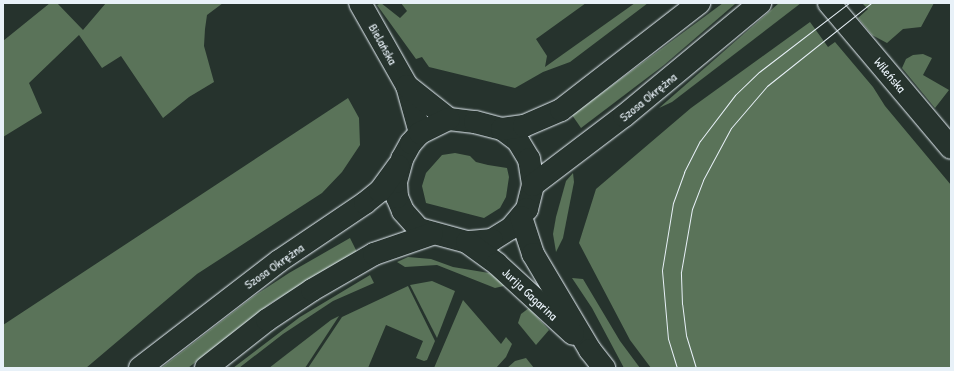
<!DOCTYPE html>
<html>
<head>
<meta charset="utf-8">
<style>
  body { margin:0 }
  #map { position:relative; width:954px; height:371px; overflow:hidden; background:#26332d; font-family:"Patrick Hand",sans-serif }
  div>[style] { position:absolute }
  .green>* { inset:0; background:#5a7359 }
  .roads { filter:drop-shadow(0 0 1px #e8f1f8) drop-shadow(0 0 1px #e8f1f8) }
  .minor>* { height:22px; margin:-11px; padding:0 11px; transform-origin:11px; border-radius:11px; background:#26332d }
  .tertiary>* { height:22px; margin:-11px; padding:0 11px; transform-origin:11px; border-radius:11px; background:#26332d }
  .tram>* { height:1px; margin:-0.5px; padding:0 0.5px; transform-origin:0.5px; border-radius:0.5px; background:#e8f1f8 }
  span { translate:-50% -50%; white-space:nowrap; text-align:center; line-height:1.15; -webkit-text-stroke:3.5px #26332d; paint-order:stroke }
  .street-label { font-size:13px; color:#e8f1f8 }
  .frame { position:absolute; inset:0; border:4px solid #e8f1f8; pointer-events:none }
</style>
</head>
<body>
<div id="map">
  <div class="green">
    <div style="clip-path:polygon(50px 3px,57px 3px,83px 30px,106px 3px,223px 3px,207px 15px,205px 29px,204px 46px,214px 82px,189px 97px,163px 118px,121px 56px,102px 68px,79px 35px,29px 83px,42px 113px,3px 137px,3px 41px)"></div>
    <div style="clip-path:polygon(381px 3px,400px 18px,407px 11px,401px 3px,586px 3px,536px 39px,547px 56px,545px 67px,635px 3px,648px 3px,570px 62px,543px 72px,515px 88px,429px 67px,422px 57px,416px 59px,377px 5px)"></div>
    <div style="clip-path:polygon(723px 3px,735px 4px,664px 65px,581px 128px,572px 115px)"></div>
    <div style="clip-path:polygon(779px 3px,801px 3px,672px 102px,659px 108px)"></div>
    <div style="clip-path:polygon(862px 3px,934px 3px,921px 27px,903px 29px,887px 43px,872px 35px,858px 18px,868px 9px)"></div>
    <div style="clip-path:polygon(810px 22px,828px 47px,835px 42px,873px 87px,885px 106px,951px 185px,951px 368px,651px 368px,630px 340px,579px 243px,596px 189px,691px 108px)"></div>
    <div style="clip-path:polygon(923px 54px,932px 58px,923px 75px,949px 90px,935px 108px,902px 68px,906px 59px,913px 55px)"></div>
    <div style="clip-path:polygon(348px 98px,359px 118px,360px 145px,342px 172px,322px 193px,197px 274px,86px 368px,3px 368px,3px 325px)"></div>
    <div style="clip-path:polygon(455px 153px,470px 156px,476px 162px,488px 165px,507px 168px,509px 177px,506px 197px,500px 208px,484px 218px,426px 203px,422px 186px,426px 173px,442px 155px)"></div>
    <div style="clip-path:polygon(573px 173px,574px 182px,563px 238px,556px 252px,553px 234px,556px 217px,566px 181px)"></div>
    <div style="clip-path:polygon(350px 238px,357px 252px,271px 303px,188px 368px,161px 368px,254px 296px,289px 273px)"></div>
    <div style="clip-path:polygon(408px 257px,431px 259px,453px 267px,489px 273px,508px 285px,495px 288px,437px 265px,405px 267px,397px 262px)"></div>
    <div style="clip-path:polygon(370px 275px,374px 283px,333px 301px,283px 334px,239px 368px,233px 368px,300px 317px)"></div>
    <div style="clip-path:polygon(572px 278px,583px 279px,620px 341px,640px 368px,624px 368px,592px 308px)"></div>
    <div style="clip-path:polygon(432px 281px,455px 291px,437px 338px,410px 285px)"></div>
    <div style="clip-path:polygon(408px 286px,435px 341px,427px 360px,424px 361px,416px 358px,423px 341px,386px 325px,368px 368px,308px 368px,342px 317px)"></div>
    <div style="clip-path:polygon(463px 300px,501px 344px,506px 337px,512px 344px,506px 357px,496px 368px,434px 368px)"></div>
    <div style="clip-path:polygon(529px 308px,549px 330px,536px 345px,518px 323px,521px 314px)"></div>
    <div style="clip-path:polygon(339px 316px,305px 368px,269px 368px,331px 320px)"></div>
    <div style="clip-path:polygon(526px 358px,534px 368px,507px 368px,515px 361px)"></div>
  </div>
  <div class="roads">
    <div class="minor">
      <div style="left:360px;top:3px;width:95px;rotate:60.5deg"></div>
      <div style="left:407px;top:86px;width:49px;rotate:74.5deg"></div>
      <div style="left:829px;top:3px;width:189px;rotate:49.9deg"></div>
      <div style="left:407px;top:86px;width:53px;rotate:38.2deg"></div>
    </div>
    <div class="tertiary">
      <div style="left:449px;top:119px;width:26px;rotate:7deg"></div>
      <div style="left:475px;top:122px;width:28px;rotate:15deg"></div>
      <div style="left:502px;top:129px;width:20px;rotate:37deg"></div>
      <div style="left:518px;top:141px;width:21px;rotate:59deg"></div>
      <div style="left:529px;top:159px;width:26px;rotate:81deg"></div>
      <div style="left:533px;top:185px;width:25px;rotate:104deg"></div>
      <div style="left:527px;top:209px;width:25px;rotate:130deg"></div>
      <div style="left:511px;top:228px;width:22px;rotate:148deg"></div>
      <div style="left:492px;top:240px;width:25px;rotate:175deg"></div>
      <div style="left:467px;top:242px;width:50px;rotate:-164.8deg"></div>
      <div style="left:419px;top:229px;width:24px;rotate:-132deg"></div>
      <div style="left:403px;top:211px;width:15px;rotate:-113deg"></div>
      <div style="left:397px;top:197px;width:15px;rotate:-94deg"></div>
      <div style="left:396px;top:182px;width:24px;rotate:-75deg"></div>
      <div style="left:402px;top:159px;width:18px;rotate:-61deg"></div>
      <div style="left:411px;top:143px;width:13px;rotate:-48deg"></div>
      <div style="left:420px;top:133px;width:32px;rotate:-26deg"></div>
      <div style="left:502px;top:129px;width:22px;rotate:-8deg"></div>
      <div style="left:524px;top:126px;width:40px;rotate:-23.4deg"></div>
      <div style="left:561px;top:110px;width:175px;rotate:-37.8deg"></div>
      <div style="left:533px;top:185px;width:114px;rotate:-37.2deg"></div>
      <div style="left:624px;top:116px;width:177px;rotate:-39.7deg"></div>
      <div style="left:521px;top:217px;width:39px;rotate:72deg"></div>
      <div style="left:533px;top:254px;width:112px;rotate:59.3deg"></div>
      <div style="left:590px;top:350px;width:23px;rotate:52deg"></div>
      <div style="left:467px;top:242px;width:37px;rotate:36deg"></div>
      <div style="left:497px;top:264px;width:103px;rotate:42.6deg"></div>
      <div style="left:140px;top:368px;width:175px;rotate:-37.6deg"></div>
      <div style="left:279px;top:261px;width:104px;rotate:-34deg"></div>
      <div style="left:365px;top:203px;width:19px;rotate:-39deg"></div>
      <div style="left:380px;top:191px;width:31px;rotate:-54deg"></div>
      <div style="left:206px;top:368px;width:78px;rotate:-38.2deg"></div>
      <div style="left:267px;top:320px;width:54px;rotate:-33.7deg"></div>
      <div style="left:312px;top:290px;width:72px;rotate:-30.1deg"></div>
      <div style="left:374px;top:254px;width:61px;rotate:-19deg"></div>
    </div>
  </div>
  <div class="tram">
    <div style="left:677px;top:368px;width:30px;rotate:-107deg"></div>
    <div style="left:668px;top:339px;width:69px;rotate:-95deg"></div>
    <div style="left:662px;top:270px;width:68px;rotate:-80.7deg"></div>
    <div style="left:673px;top:203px;width:33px;rotate:-70deg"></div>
    <div style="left:684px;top:172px;width:35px;rotate:-63deg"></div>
    <div style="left:700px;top:141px;width:58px;rotate:-52.7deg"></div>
    <div style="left:735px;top:95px;width:33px;rotate:-44deg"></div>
    <div style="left:759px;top:72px;width:113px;rotate:-37.5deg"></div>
    <div style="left:696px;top:368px;width:34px;rotate:-107deg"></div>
    <div style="left:686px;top:335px;width:31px;rotate:-97deg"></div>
    <div style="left:682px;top:304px;width:32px;rotate:-92deg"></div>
    <div style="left:681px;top:272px;width:64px;rotate:-80.1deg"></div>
    <div style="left:692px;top:209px;width:31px;rotate:-69deg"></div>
    <div style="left:703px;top:180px;width:59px;rotate:-61.7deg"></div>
    <div style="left:731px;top:128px;width:55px;rotate:-49.4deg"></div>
    <div style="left:767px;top:86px;width:133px;rotate:-38.6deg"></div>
  </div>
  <div class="street-label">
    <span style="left:383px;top:44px;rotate:61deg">Bielańska</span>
    <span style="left:890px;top:75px;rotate:50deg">Wileńska</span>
    <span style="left:648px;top:97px;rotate:-39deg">Szosa Okrężna</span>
    <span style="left:274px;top:266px;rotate:-35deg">Szosa Okrężna</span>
    <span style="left:530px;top:294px;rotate:43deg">Jurija Gagarina</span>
  </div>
  <div class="frame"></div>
</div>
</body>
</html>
